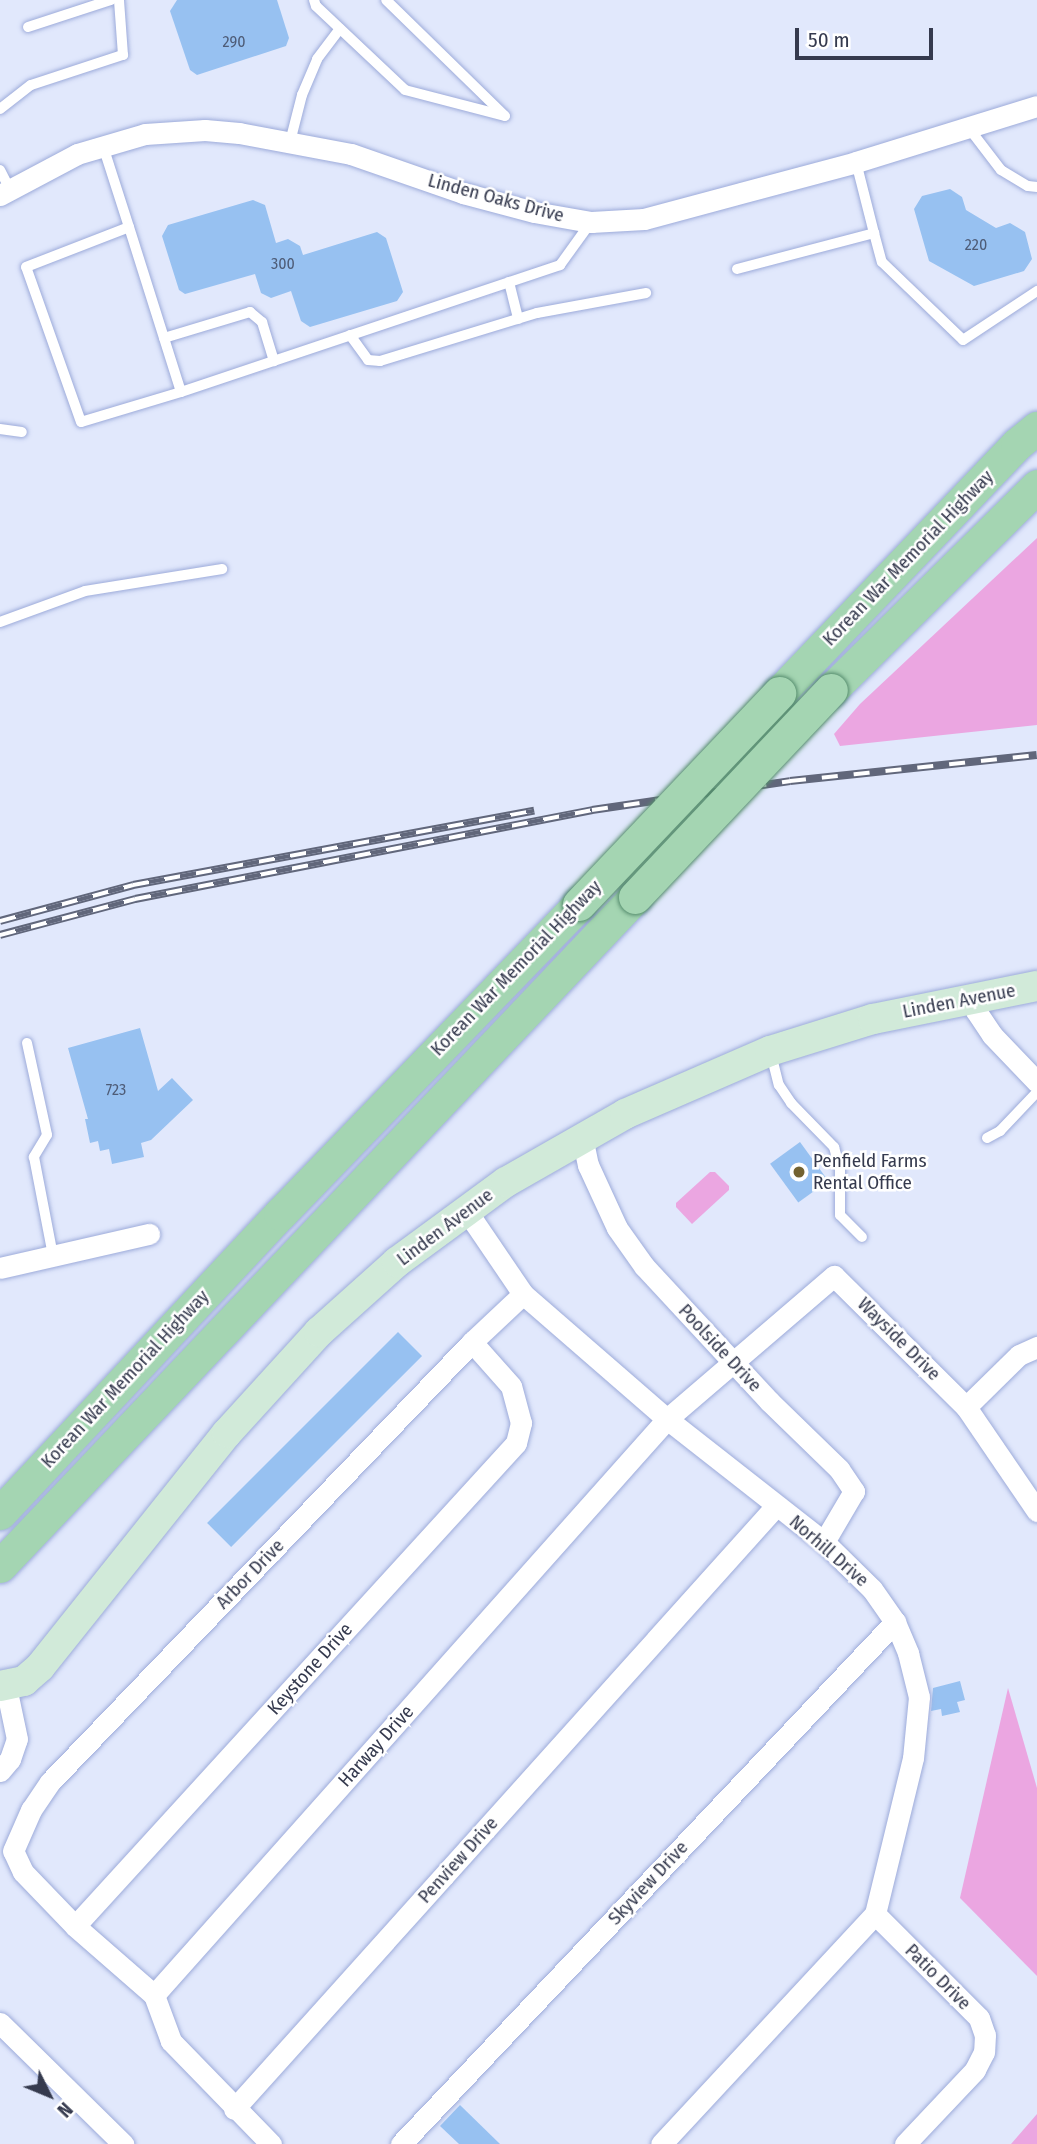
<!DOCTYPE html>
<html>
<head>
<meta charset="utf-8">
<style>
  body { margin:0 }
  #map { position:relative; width:1037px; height:2144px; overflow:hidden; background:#e1e8fc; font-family:"Fira Sans Condensed",sans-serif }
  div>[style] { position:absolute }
  .green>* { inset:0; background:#eba6e1 }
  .building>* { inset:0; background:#97c1f1; transform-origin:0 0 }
  .roads { filter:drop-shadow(0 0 2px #9dabda) drop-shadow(0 0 2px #9dabda) }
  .lane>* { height:10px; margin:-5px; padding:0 5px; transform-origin:5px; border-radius:5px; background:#fff }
  .street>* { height:21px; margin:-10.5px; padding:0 10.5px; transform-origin:10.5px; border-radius:10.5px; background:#fff }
  .secondary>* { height:30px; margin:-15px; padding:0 15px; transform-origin:15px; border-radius:15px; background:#d1ead9 }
  .primary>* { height:33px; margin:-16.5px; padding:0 16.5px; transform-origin:16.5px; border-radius:16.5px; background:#a4d5b2 }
  .rail>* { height:8px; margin-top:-4px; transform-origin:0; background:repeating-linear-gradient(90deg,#fff 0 16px,#61677b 0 32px); box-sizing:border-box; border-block:2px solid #61677b }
  .bridges { filter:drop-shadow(0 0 2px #568d6e) drop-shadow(0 0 2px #568d6e) }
  .primary-bridge>* { height:33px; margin:-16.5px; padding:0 16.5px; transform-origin:16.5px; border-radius:16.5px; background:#a4d5b2 }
  .dots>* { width:19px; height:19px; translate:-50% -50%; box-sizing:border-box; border:4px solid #fff; border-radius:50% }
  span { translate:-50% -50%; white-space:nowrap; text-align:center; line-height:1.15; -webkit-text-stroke:5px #fff; paint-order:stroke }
  .number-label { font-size:16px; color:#4e5c77 }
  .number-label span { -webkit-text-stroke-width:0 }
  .street-label { font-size:19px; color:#353a4e }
  .poi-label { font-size:19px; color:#353a4e }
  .left { translate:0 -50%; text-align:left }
  .north { position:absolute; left:14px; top:2060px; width:70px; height:70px; -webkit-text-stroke:5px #fff; paint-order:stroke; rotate:133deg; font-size:19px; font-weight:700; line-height:28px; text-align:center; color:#353a4e }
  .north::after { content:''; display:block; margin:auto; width:24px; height:32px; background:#353a4e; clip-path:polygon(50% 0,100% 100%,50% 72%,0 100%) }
  .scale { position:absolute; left:795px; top:28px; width:138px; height:32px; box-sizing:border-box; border:4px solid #353a4e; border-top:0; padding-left:9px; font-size:21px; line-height:24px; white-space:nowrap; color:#353a4e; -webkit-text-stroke:5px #fff; paint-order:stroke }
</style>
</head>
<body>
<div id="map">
  <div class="green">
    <div style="clip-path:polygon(1037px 538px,1037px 725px,840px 746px,834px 734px,860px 704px)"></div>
    <div style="clip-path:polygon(710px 1172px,715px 1172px,729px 1186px,729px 1190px,692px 1224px,676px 1207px,676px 1203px)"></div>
    <div style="clip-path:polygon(1008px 1688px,1037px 1788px,1037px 1976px,960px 1898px)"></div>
    <div style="clip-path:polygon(1037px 2114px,1037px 2144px,1011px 2144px)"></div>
  </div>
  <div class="building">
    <div style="clip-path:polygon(177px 0,277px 0,289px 38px,286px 46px,197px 75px,190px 70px,170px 11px)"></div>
    <div style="clip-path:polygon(950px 189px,962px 197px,966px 210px,996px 228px,1010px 223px,1025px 232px,1032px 259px,1024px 271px,974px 286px,929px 261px,914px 209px,922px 196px)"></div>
    <div style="clip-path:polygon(253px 200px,265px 205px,276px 243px,288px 239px,300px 246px,303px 255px,377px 232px,386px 238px,403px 292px,397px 301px,310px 327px,301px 321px,291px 291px,271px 298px,261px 293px,255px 274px,185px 294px,179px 290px,162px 236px,168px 225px)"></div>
    <div style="clip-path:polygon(140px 1028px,158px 1091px,172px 1078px,193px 1100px,151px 1140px,141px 1143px,144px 1157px,112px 1164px,109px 1149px,100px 1151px,98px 1141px,90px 1143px,85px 1119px,88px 1119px,68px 1048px)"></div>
    <div style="left:800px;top:1142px;width:48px;height:37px;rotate:54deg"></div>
    <div style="left:398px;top:1332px;width:34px;height:270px;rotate:45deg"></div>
    <div style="clip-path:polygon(960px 1681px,965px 1700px,957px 1702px,960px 1712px,942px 1716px,941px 1709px,931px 1711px,933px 1688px)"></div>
    <div style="clip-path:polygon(460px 2105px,500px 2144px,459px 2144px,440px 2126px)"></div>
  </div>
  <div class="roads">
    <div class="lane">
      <div style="left:314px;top:0;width:6px;rotate:72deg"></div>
      <div style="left:316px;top:6px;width:122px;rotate:43.3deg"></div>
      <div style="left:405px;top:90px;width:103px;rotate:14.6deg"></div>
      <div style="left:505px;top:116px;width:166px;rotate:-135.7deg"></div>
      <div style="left:28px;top:27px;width:87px;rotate:-18deg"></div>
      <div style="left:0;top:109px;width:39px;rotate:-38deg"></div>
      <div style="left:31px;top:85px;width:97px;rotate:-18.1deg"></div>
      <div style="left:123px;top:55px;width:55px;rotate:-94.2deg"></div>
      <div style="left:968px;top:127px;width:54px;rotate:52.5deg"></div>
      <div style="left:1001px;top:170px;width:31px;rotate:31deg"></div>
      <div style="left:1028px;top:186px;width:9px;rotate:6deg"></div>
      <div style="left:290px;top:142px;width:49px;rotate:-75.7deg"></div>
      <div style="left:302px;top:95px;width:39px;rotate:-67deg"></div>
      <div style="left:317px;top:59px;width:38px;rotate:-53deg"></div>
      <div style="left:103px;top:146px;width:85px;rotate:72.2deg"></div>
      <div style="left:129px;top:227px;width:173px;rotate:72.5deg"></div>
      <div style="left:181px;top:392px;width:104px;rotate:163.3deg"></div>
      <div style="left:81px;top:422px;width:164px;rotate:-109.5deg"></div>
      <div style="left:26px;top:267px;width:110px;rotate:-21.2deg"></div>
      <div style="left:856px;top:162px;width:73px;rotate:75.8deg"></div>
      <div style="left:0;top:170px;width:22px;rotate:63deg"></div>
      <div style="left:737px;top:269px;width:142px;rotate:-14.7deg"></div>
      <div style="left:874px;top:233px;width:30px;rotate:75deg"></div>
      <div style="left:882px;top:262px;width:112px;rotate:43.9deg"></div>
      <div style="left:963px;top:340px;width:89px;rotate:-33.5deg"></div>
      <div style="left:509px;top:282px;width:38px;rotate:76deg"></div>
      <div style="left:350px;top:335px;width:31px;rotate:54deg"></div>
      <div style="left:368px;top:360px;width:12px;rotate:5deg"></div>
      <div style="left:380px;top:361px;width:164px;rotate:-17deg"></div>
      <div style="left:537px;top:313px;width:111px;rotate:-10.4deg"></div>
      <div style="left:164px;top:338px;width:90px;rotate:-16.8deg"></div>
      <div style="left:250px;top:312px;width:16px;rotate:40deg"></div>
      <div style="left:262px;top:322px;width:41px;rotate:72.9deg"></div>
      <div style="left:181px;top:392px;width:400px;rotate:-18.5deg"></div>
      <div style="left:560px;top:265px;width:53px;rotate:-54.2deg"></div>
      <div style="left:0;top:429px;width:22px;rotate:8deg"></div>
      <div style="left:0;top:622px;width:90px;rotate:-20deg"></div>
      <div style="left:85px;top:591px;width:139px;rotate:-9.1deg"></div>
      <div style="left:27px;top:1043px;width:94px;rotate:77.7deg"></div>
      <div style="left:47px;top:1135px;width:26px;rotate:121deg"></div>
      <div style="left:34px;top:1157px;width:101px;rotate:79.1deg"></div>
      <div style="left:771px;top:1054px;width:32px;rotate:76deg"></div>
      <div style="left:779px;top:1085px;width:22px;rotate:56deg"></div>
      <div style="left:791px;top:1103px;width:62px;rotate:45.7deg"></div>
      <div style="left:834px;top:1147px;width:23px;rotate:75deg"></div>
      <div style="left:840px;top:1169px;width:46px;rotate:90deg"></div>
      <div style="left:840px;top:1215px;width:31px;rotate:45deg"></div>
      <div style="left:987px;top:1138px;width:15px;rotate:-28deg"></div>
      <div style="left:1000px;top:1131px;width:54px;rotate:-46.5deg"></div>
    </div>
    <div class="street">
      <div style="left:0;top:195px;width:87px;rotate:-28deg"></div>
      <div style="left:77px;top:154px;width:71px;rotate:-16.4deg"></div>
      <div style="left:145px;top:134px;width:60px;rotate:-3.8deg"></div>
      <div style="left:205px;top:130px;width:34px;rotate:5deg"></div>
      <div style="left:239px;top:133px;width:114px;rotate:10.6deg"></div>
      <div style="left:351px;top:154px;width:119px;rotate:19.2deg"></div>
      <div style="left:463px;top:193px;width:73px;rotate:15deg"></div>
      <div style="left:534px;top:212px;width:58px;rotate:10deg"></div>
      <div style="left:591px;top:222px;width:53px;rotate:-3.2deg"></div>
      <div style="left:644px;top:219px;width:220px;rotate:-15deg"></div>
      <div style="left:856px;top:162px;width:189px;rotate:-17.2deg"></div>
      <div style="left:973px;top:997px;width:14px;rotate:78deg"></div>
      <div style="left:976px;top:1011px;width:29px;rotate:56deg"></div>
      <div style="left:992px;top:1035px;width:65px;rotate:46.2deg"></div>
      <div style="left:582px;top:1137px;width:29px;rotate:78deg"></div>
      <div style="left:588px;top:1165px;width:69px;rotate:65.3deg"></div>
      <div style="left:617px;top:1228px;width:47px;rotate:54.6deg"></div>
      <div style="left:644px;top:1266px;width:184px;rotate:47.2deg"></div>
      <div style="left:769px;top:1401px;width:98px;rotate:44.2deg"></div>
      <div style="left:839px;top:1469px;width:27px;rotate:56deg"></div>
      <div style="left:854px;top:1491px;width:59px;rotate:120.5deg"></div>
      <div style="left:466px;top:1210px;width:102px;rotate:55.8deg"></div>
      <div style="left:523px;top:1294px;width:191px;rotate:41deg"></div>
      <div style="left:667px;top:1419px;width:199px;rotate:38.1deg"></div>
      <div style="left:824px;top:1542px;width:67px;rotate:44.4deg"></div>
      <div style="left:872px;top:1589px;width:40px;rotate:55.1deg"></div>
      <div style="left:895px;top:1622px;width:34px;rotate:67deg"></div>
      <div style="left:908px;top:1653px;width:45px;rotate:76deg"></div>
      <div style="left:919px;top:1697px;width:61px;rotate:95.6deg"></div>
      <div style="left:913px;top:1758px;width:161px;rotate:103.7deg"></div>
      <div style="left:875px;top:1914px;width:314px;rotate:132.9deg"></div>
      <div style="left:0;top:1268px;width:153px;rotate:-12.9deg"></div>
      <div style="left:966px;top:1407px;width:74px;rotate:-44.5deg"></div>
      <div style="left:1019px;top:1355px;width:20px;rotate:-24deg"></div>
      <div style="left:0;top:1771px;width:16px;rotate:-50deg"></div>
      <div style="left:10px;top:1759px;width:21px;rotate:-71deg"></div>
      <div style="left:17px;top:1739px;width:53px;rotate:-101.9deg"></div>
      <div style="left:875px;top:1914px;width:147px;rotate:45deg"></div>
      <div style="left:979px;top:2018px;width:18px;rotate:71deg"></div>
      <div style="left:985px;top:2035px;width:17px;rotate:93deg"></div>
      <div style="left:984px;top:2052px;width:20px;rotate:117deg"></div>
      <div style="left:975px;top:2070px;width:102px;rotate:133.4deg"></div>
      <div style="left:75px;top:1926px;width:654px;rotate:-47.6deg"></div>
      <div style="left:516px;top:1443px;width:21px;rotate:-76deg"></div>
      <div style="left:521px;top:1423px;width:38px;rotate:-105deg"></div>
      <div style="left:511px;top:1386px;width:59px;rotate:-131.6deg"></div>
      <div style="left:154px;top:1995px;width:771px;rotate:-48.31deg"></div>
      <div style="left:667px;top:1419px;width:220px;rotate:-40.6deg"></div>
      <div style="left:834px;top:1276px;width:186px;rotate:44.8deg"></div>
      <div style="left:966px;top:1407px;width:126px;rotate:55.7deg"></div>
      <div style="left:0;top:2023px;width:173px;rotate:44.5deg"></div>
      <div style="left:234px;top:2109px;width:811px;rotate:-48.05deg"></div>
      <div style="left:271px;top:2144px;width:144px;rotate:-134.2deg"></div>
      <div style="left:171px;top:2041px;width:49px;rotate:-110.3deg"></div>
      <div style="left:154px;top:1995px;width:105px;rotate:-138.9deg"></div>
      <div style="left:75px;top:1926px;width:75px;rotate:-133.9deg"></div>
      <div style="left:23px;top:1872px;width:23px;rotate:-115deg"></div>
      <div style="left:13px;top:1851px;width:45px;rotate:-66.3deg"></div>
      <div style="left:31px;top:1810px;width:34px;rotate:-56deg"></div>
      <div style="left:50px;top:1782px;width:610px;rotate:-46.2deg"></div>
      <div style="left:472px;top:1342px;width:70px;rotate:-43.3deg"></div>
      <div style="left:401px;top:2144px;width:719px;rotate:-46.58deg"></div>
    </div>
    <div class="secondary">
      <div style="left:0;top:1686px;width:25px;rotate:-12deg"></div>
      <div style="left:24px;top:1681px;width:21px;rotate:-41deg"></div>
      <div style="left:40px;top:1667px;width:300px;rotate:-51.4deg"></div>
      <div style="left:227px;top:1433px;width:137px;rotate:-47.7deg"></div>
      <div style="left:319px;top:1332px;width:105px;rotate:-41.9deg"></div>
      <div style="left:397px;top:1262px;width:135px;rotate:-36.3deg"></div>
      <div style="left:506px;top:1182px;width:137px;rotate:-29.7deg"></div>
      <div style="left:625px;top:1114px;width:158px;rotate:-23.5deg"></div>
      <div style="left:770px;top:1051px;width:108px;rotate:-17.3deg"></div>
      <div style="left:873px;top:1019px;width:167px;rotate:-11.4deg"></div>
    </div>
    <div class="primary">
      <div style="left:831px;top:690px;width:290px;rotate:-44.7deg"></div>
      <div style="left:779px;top:693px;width:344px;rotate:-46.3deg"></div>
      <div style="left:1017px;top:444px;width:26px;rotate:-39deg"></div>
      <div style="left:0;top:1513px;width:410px;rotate:-46.9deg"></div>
      <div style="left:280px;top:1214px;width:431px;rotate:-46deg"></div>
      <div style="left:0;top:1566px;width:922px;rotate:-46.49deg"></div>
    </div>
  </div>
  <div class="rail">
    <div style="left:0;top:921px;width:138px;rotate:-15.1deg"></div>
    <div style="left:133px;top:885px;width:408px;rotate:-10.5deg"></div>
    <div style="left:0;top:935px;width:140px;rotate:-14.9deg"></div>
    <div style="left:135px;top:899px;width:466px;rotate:-11deg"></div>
    <div style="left:592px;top:810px;width:200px;rotate:-8.3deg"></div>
    <div style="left:790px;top:781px;width:248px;rotate:-6deg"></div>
  </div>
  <div class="bridges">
    <div class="primary-bridge">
      <div style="left:635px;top:897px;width:285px;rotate:-46.6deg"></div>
      <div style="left:579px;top:904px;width:291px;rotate:-46.5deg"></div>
    </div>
  </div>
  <div class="dots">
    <div style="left:799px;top:1172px;background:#736230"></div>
  </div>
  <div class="number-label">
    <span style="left:234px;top:42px">290</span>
    <span style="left:976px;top:245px">220</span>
    <span style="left:283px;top:264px">300</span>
    <span style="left:116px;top:1090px">723</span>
  </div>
  <div class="street-label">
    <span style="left:496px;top:198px;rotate:15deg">Linden Oaks Drive</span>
    <span style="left:908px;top:558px;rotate:-46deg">Korean War Memorial Highway</span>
    <span style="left:516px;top:968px;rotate:-46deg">Korean War Memorial Highway</span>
    <span style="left:959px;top:1001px;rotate:-11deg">Linden Avenue</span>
    <span style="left:445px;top:1227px;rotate:-37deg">Linden Avenue</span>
    <span style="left:899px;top:1339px;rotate:45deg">Wayside Drive</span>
    <span style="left:720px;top:1348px;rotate:47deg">Poolside Drive</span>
    <span style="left:125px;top:1379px;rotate:-47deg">Korean War Memorial Highway</span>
    <span style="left:829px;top:1551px;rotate:41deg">Norhill Drive</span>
    <span style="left:250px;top:1574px;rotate:-46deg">Arbor Drive</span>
    <span style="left:310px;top:1669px;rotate:-48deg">Keystone Drive</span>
    <span style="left:376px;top:1746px;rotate:-48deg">Harway Drive</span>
    <span style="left:458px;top:1860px;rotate:-48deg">Penview Drive</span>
    <span style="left:648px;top:1883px;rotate:-47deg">Skyview Drive</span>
    <span style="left:938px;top:1977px;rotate:45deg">Patio Drive</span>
  </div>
  <div class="poi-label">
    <span class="left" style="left:813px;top:1172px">Penfield Farms<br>Rental Office</span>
  </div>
  <div class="north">N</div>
  <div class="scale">50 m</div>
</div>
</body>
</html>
